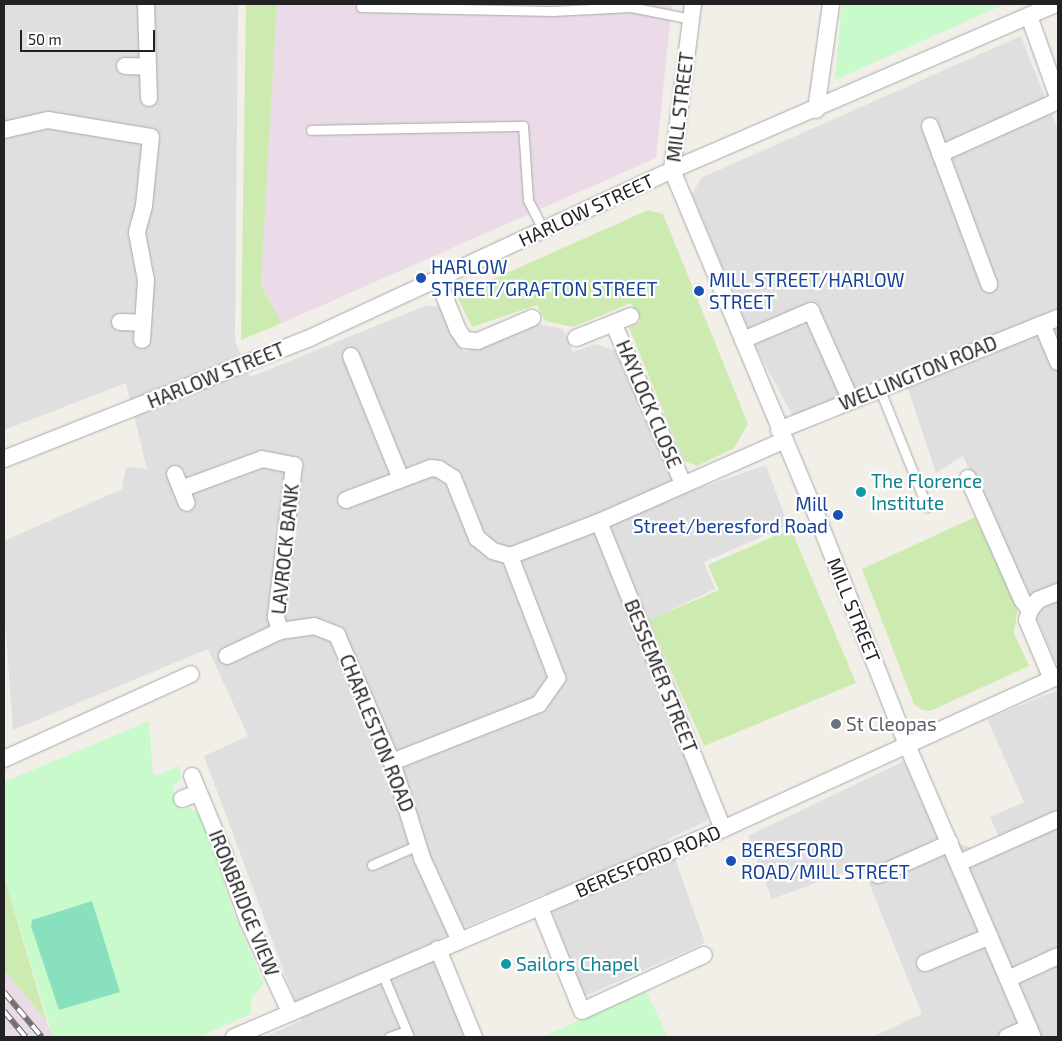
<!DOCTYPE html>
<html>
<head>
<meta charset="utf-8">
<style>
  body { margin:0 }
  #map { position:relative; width:1062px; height:1041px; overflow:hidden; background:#f2efe9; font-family:"Exo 2",sans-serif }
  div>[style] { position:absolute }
  .residential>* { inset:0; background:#e0dfdf }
  .industrial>* { inset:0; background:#ebdbe8 }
  .grass>* { inset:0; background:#cdebb0 }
  .park>* { inset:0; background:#c8facc }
  .pitch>* { inset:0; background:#88e0be }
  .roads { filter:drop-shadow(0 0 1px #a9a9a9) drop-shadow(0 0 1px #a9a9a9) }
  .service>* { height:9px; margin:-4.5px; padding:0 4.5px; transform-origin:4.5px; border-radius:4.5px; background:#fff }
  .minor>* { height:16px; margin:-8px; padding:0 8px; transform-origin:8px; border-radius:8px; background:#fff }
  .rail>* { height:5.5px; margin-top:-2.75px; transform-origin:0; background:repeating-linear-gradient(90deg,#fff 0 11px,#707070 0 22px); box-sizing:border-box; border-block:1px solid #707070 }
  .dots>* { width:14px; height:14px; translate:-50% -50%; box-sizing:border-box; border:2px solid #fff; border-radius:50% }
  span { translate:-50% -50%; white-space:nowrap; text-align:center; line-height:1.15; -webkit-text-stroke:4.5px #fff; paint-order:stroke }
  .street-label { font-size:19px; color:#222 }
  .transit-label { font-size:19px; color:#164399 }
  .left { translate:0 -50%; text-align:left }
  .right { translate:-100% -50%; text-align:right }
  .culture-label { font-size:19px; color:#0d838f }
  .worship-label { font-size:19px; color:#5b616d }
  .frame { position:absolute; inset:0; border:5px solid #222; pointer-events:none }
  .scale { position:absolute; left:20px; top:30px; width:135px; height:22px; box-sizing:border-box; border:2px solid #222; border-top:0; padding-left:6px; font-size:15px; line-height:18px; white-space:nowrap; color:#222; -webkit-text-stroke:4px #fff; paint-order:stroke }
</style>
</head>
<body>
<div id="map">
  <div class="residential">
    <div style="clip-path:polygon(4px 4px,238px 4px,235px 341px,250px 377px,425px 306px,443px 307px,464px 352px,539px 324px,563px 329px,573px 352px,595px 344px,617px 351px,679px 495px,766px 465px,788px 525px,704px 562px,715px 589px,635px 627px,711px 811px,707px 821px,668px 839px,705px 943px,583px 997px,545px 893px,438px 939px,472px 1037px,265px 1037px,302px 1020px,204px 756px,248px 736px,208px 649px,13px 730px,4px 609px,4px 541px,122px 489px,126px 467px,147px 469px,126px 383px,4px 430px)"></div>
    <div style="clip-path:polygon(1021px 36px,1058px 130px,1058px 667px,963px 456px,936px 473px,903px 374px,794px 418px,757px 350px,692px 194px,701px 178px)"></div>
    <div style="clip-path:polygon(1058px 690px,1058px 1037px,872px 1037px,922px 1014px,862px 866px,772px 899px,748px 836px,904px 761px,937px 836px,975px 849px,999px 837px,990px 817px,1024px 802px,987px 719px)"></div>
  </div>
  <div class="industrial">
    <div style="clip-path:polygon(277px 4px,672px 4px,656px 158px,282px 323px,261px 285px)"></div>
    <div style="clip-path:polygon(4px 970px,47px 1022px,53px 1037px,4px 1037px)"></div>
  </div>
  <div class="grass">
    <div style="clip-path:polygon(246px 4px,277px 4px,261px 285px,282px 323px,241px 340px)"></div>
    <div style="clip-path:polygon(648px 210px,663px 214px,748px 424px,734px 448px,697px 466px,684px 461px,629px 328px,641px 321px,631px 303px,573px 327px,545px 321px,537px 305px,472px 327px,458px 298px,462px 293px)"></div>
    <div style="clip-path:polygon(975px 517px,1018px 607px,1014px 633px,1029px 666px,930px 711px,922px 710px,914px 704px,862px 569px)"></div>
    <div style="clip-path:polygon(791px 529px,856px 683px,704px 746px,649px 620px,719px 590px,708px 565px)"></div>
    <div style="clip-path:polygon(4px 876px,47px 1022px,4px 970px)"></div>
  </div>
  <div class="park">
    <div style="clip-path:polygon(842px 4px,1005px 4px,835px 80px)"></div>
    <div style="clip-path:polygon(149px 721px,153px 773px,155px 776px,179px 766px,182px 779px,172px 786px,181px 810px,190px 808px,199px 813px,217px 857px,232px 910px,264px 984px,251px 999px,251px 1014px,199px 1037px,53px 1037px,4px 876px,4px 782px)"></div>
    <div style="clip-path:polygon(645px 989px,668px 1037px,543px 1037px)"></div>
  </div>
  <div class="pitch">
    <div style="clip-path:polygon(92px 901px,120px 992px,59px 1010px,31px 926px,32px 920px)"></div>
  </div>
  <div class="roads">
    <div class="service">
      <div style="left:361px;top:7px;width:191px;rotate:1.2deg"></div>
      <div style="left:552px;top:11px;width:79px;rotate:-2.9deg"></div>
      <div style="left:631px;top:7px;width:61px;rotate:11.3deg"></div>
      <div style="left:311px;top:130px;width:212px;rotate:-1.1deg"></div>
      <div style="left:523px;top:126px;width:74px;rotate:86.1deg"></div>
      <div style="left:528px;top:200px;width:33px;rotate:63deg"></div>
      <div style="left:880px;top:390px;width:126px;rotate:68.1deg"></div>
      <div style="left:372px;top:865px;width:50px;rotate:-23.5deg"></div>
      <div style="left:382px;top:973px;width:69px;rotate:67.1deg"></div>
      <div style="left:389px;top:1037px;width:18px;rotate:-19deg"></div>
    </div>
    <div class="minor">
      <div style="left:146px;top:4px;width:94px;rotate:88.2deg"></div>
      <div style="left:693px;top:4px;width:167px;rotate:97.2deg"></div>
      <div style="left:672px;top:170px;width:378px;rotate:67.3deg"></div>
      <div style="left:818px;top:519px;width:243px;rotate:68.5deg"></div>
      <div style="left:907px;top:745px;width:318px;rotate:66.7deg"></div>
      <div style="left:1029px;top:16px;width:86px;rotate:70.3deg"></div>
      <div style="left:125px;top:66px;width:23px;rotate:2deg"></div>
      <div style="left:816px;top:110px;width:107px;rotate:-81.9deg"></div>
      <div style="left:930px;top:126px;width:169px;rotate:69.5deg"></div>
      <div style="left:4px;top:130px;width:45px;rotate:-12.8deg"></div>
      <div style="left:48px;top:120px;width:104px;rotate:9.4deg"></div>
      <div style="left:151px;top:137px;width:69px;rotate:95.8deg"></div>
      <div style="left:144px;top:206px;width:28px;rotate:105deg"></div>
      <div style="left:137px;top:233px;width:48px;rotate:79.2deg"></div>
      <div style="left:146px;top:280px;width:60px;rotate:93.8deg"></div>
      <div style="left:940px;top:154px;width:129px;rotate:-24.2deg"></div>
      <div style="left:437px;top:278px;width:56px;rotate:68deg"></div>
      <div style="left:458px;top:330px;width:12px;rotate:55deg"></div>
      <div style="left:465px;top:340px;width:13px;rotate:4deg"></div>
      <div style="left:478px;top:341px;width:59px;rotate:-23.1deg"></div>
      <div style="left:120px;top:322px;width:23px;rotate:2deg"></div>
      <div style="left:1042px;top:324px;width:41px;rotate:67.2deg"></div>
      <div style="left:614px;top:325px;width:173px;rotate:66.5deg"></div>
      <div style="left:576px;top:338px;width:59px;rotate:-21.8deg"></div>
      <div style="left:743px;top:340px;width:74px;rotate:-23.1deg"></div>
      <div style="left:811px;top:311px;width:98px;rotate:66deg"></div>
      <div style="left:351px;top:356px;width:133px;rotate:67.9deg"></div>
      <div style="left:779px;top:430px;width:301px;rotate:-21.9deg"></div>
      <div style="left:4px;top:459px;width:329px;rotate:-21.6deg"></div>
      <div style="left:310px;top:338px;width:399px;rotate:-24.9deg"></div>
      <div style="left:672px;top:170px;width:418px;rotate:-23.4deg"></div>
      <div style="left:175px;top:474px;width:31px;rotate:68deg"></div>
      <div style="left:968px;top:478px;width:133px;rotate:66.1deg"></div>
      <div style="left:1022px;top:600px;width:13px;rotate:51deg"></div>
      <div style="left:181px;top:489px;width:86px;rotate:-20.3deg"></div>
      <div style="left:262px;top:459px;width:33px;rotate:11deg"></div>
      <div style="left:294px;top:465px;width:153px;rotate:96.8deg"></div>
      <div style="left:276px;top:617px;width:15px;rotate:74deg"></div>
      <div style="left:346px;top:500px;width:91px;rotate:-20.6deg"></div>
      <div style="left:431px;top:468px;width:8px;rotate:7deg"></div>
      <div style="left:439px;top:469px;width:17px;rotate:33deg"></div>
      <div style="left:453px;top:478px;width:65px;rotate:68.2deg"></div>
      <div style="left:477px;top:538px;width:21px;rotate:39deg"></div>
      <div style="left:493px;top:551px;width:18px;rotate:16deg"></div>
      <div style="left:510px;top:556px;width:95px;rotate:-20.9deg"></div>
      <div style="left:599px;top:522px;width:201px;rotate:-23.8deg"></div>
      <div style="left:599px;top:522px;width:331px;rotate:68deg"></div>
      <div style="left:227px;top:656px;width:59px;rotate:-25.3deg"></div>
      <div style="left:280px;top:631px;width:34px;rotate:-8deg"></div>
      <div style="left:314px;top:626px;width:25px;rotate:21deg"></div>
      <div style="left:337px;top:635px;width:138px;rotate:66.6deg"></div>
      <div style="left:392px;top:762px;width:101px;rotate:72.6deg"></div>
      <div style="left:422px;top:858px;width:89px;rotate:65.4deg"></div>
      <div style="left:1052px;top:679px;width:64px;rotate:-113deg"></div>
      <div style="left:1027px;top:620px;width:10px;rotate:-73deg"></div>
      <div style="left:1030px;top:610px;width:13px;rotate:-51deg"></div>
      <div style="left:1038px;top:600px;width:22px;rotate:-22deg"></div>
      <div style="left:4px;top:759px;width:205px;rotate:-24.4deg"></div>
      <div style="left:392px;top:762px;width:158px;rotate:-21.5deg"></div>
      <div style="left:539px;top:704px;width:32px;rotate:-55deg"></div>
      <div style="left:557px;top:678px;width:131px;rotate:-111.1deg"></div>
      <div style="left:192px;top:776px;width:83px;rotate:67.4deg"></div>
      <div style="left:224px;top:853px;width:72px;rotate:70.6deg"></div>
      <div style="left:248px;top:921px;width:100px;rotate:65.2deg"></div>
      <div style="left:182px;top:799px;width:17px;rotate:-21deg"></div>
      <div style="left:959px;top:863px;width:108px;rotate:-24deg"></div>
      <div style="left:878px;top:875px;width:79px;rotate:-24deg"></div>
      <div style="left:540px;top:908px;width:111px;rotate:67.8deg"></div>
      <div style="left:582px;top:1011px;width:134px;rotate:-24.7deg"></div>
      <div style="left:438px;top:949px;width:95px;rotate:67.8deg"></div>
      <div style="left:925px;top:963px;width:70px;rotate:-22.6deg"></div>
      <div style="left:1008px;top:979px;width:55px;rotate:-24.7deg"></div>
      <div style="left:234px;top:1037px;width:531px;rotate:-23.04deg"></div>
      <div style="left:723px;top:829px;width:368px;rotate:-24.5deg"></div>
      <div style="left:1007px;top:1037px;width:24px;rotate:-24deg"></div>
    </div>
  </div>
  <div class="rail">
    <div style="left:4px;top:992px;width:59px;rotate:49.8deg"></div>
    <div style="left:4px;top:1011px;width:34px;rotate:50deg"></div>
  </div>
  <div class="dots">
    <div style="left:421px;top:278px;background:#1a4fb4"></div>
    <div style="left:699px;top:291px;background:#1a4fb4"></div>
    <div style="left:861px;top:492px;background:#0f9aa8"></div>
    <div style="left:838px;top:515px;background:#1a4fb4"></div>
    <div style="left:836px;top:724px;background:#6b7280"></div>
    <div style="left:731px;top:861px;background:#1a4fb4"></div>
    <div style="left:506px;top:964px;background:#0f9aa8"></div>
  </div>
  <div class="street-label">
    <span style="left:680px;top:107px;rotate:-83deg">MILL STREET</span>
    <span style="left:586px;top:210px;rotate:-25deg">HARLOW STREET</span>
    <span style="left:918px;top:373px;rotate:-22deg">WELLINGTON ROAD</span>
    <span style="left:216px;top:375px;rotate:-22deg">HARLOW STREET</span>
    <span style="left:649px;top:404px;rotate:67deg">HAYLOCK CLOSE</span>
    <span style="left:285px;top:549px;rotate:-84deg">LAVROCK BANK</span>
    <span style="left:854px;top:610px;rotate:68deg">MILL STREET</span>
    <span style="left:661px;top:676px;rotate:68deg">BESSEMER STREET</span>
    <span style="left:377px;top:733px;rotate:68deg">CHARLESTON ROAD</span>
    <span style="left:648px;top:861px;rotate:-23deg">BERESFORD ROAD</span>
    <span style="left:244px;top:903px;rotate:68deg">IRONBRIDGE VIEW</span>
  </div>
  <div class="transit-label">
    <span class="left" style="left:431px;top:278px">HARLOW<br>STREET/GRAFTON STREET</span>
    <span class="left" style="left:709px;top:291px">MILL STREET/HARLOW<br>STREET</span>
    <span class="right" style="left:828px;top:515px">Mill<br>Street/beresford Road</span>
    <span class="left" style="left:741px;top:861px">BERESFORD<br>ROAD/MILL STREET</span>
  </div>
  <div class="culture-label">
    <span class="left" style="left:871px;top:492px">The Florence<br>Institute</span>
    <span class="left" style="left:516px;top:964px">Sailors Chapel</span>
  </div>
  <div class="worship-label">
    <span class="left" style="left:846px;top:724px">St Cleopas</span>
  </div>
  <div class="frame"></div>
  <div class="scale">50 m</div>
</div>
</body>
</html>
